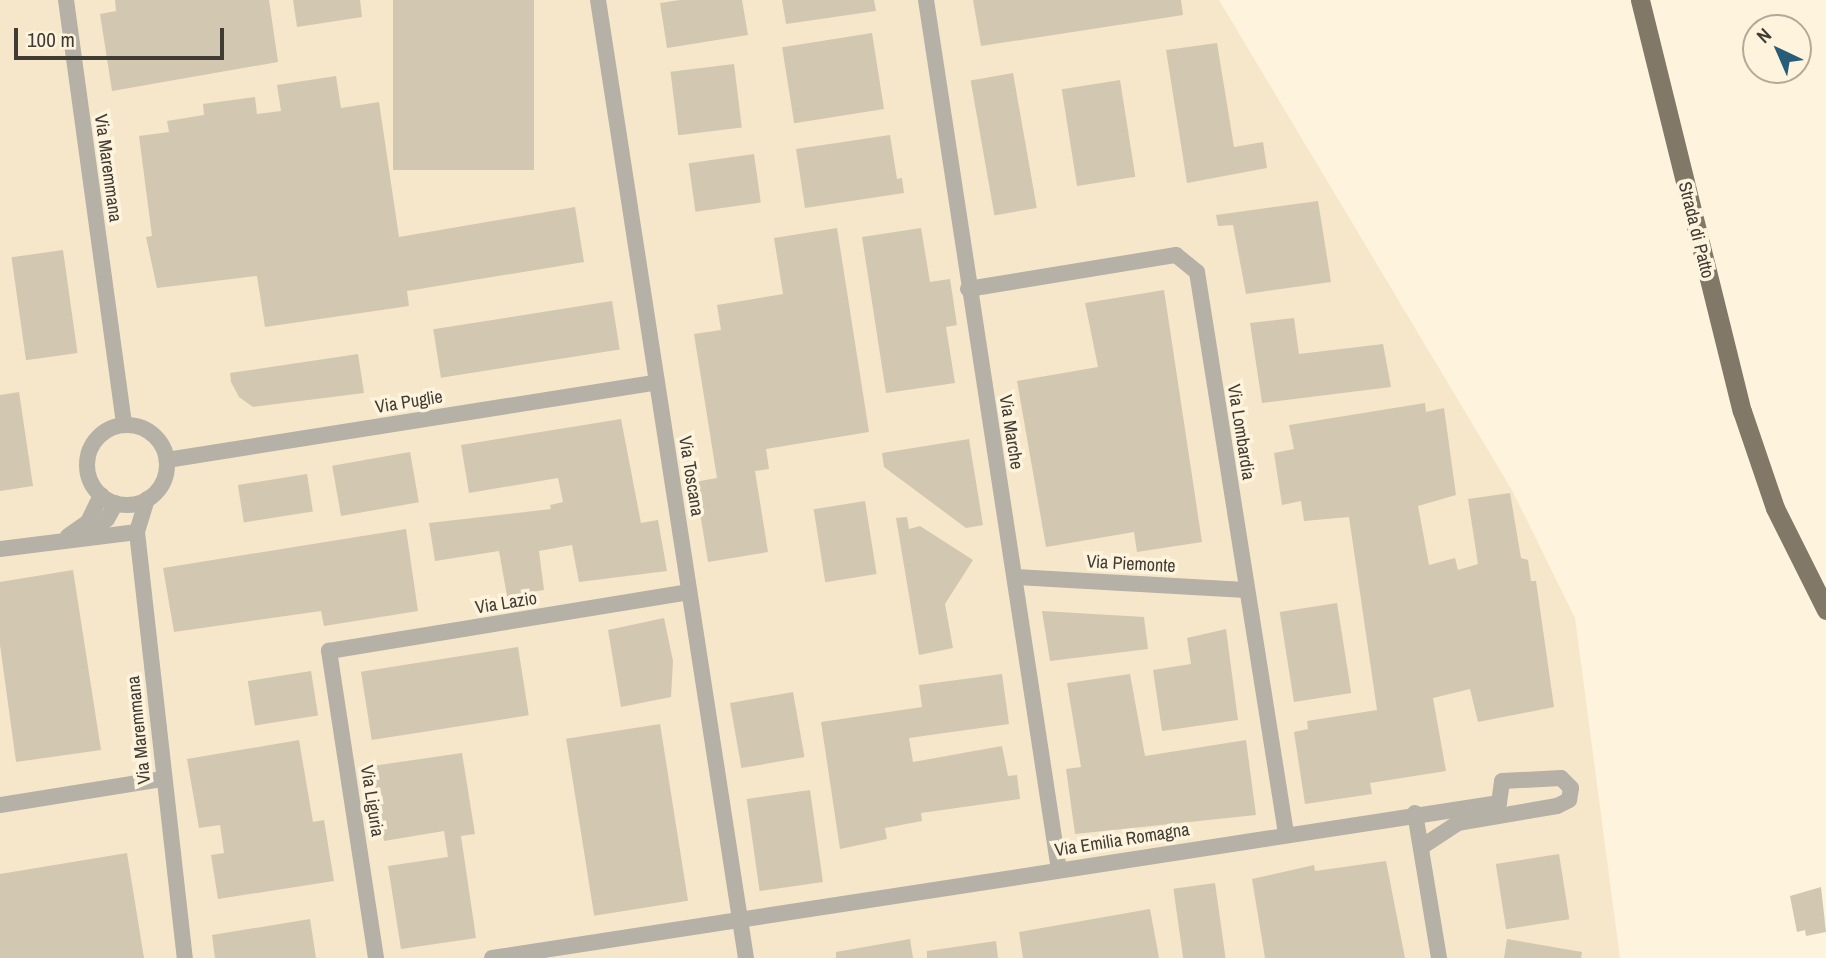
<!DOCTYPE html>
<html>
<head>
<meta charset="utf-8">
<style>
  body { margin:0 }
  #map { position:relative; width:1826px; height:958px; overflow:hidden; background:#fef3dd; font-family:"Archivo Narrow",sans-serif }
  div>[style] { position:absolute }
  .built>* { inset:0; background:#f6e7ca }
  .building>* { inset:0; background:#d2c7b1; transform-origin:0 0 }
  .minor>* { height:16px; margin:-8px; padding:0 8px; transform-origin:8px; border-radius:8px; background:#b5b1a7 }
  .minor>.ring { margin:-8px; padding:0; box-sizing:content-box; background:none; border:16px solid #b5b1a7; border-radius:50% }
  .major>* { height:19px; margin:-9.5px; padding:0 9.5px; transform-origin:9.5px; border-radius:9.5px; background:#817868 }
  span { translate:-50% -50%; white-space:nowrap; text-align:center; line-height:1.15; -webkit-text-stroke:7px #fef3dd; paint-order:stroke }
  .street-label { font-size:18px; color:#403b33 }
  .north { position:absolute; left:1742px; top:14px; width:70px; height:70px; box-sizing:border-box; background:#fef3dd; border:2px solid #b2a999; border-radius:50%; rotate:316deg; font-size:19px; font-weight:700; line-height:28px; text-align:center; color:#403b33 }
  .north::after { content:''; display:block; margin:auto; width:24px; height:32px; background:#275d78; clip-path:polygon(50% 0,100% 100%,50% 72%,0 100%) }
  .scale { position:absolute; left:14px; top:28px; width:210px; height:32px; box-sizing:border-box; border:4px solid #403b33; border-top:0; padding-left:9px; font-size:21px; line-height:24px; white-space:nowrap; color:#403b33; -webkit-text-stroke:5px #fef3dd; paint-order:stroke }
</style>
</head>
<body>
<div id="map">
  <div class="built">
    <div style="clip-path:polygon(0 0,1219px 0,1513px 492px,1575px 618px,1620px 958px,0 958px)"></div>
  </div>
  <div class="building">
    <div style="clip-path:polygon(115px 0,269px 0,278px 62px,112px 91px,100px 14px,116px 11px)"></div>
    <div style="clip-path:polygon(293px 0,360px 0,362px 17px,297px 27px)"></div>
    <div style="left:393px;top:0;width:141px;height:170px"></div>
    <div style="clip-path:polygon(680px 0,742px 0,748px 35px,667px 48px,660px 3px)"></div>
    <div style="clip-path:polygon(782px 0,874px 0,876px 11px,786px 24px)"></div>
    <div style="clip-path:polygon(973px 0,1181px 0,1183px 15px,981px 46px)"></div>
    <div style="left:872px;top:33px;width:77px;height:91px;rotate:81deg"></div>
    <div style="clip-path:polygon(1217px 43px,1234px 147px,1263px 142px,1267px 168px,1187px 183px,1166px 50px)"></div>
    <div style="left:734px;top:64px;width:64px;height:64px;rotate:83deg"></div>
    <div style="left:1013px;top:73px;width:137px;height:43px;rotate:80deg"></div>
    <div style="clip-path:polygon(336px 76px,341px 108px,379px 102px,399px 237px,575px 207px,584px 262px,407px 291px,409px 306px,265px 327px,257px 276px,157px 288px,146px 237px,152px 236px,139px 136px,169px 132px,167px 121px,204px 115px,203px 104px,255px 97px,257px 114px,281px 111px,277px 85px)"></div>
    <div style="left:1120px;top:80px;width:98px;height:59px;rotate:81deg"></div>
    <div style="clip-path:polygon(890px 135px,897px 179px,902px 178px,904px 193px,805px 208px,796px 149px)"></div>
    <div style="left:754px;top:154px;width:49px;height:66px;rotate:82deg"></div>
    <div style="clip-path:polygon(1318px 201px,1331px 282px,1246px 294px,1233px 225px,1218px 226px,1216px 215px)"></div>
    <div style="clip-path:polygon(837px 228px,869px 432px,766px 449px,769px 469px,755px 471px,768px 552px,708px 562px,695px 482px,717px 478px,694px 334px,721px 330px,717px 305px,783px 294px,774px 238px)"></div>
    <div style="clip-path:polygon(921px 228px,930px 282px,950px 279px,957px 325px,946px 327px,955px 383px,886px 393px,862px 237px)"></div>
    <div style="left:63px;top:250px;width:104px;height:52px;rotate:82deg"></div>
    <div style="clip-path:polygon(1164px 290px,1202px 542px,1137px 552px,1134px 532px,1046px 547px,1017px 381px,1098px 367px,1085px 303px)"></div>
    <div style="left:612px;top:301px;width:49px;height:181px;rotate:81deg"></div>
    <div style="clip-path:polygon(1294px 318px,1299px 354px,1383px 344px,1391px 387px,1262px 403px,1250px 323px)"></div>
    <div style="clip-path:polygon(358px 354px,364px 393px,253px 407px,239px 397px,231px 382px,230px 373px)"></div>
    <div style="clip-path:polygon(19px 392px,33px 486px,0 491px,0 395px)"></div>
    <div style="clip-path:polygon(1425px 403px,1426px 412px,1444px 408px,1456px 495px,1418px 506px,1429px 565px,1455px 558px,1458px 570px,1478px 564px,1468px 499px,1510px 493px,1521px 558px,1528px 560px,1531px 581px,1536px 581px,1554px 707px,1478px 722px,1470px 689px,1433px 698px,1446px 771px,1370px 783px,1372px 794px,1305px 804px,1294px 732px,1308px 729px,1307px 721px,1377px 710px,1349px 517px,1304px 521px,1301px 501px,1282px 505px,1274px 453px,1294px 449px,1289px 425px)"></div>
    <div style="clip-path:polygon(621px 419px,641px 523px,658px 520px,667px 571px,579px 582px,572px 545px,539px 551px,544px 590px,507px 596px,499px 551px,435px 561px,429px 523px,551px 509px,550px 505px,563px 502px,558px 478px,469px 493px,461px 445px)"></div>
    <div style="clip-path:polygon(969px 439px,983px 525px,966px 528px,884px 467px,882px 453px)"></div>
    <div style="left:410px;top:452px;width:51px;height:79px;rotate:80deg"></div>
    <div style="left:307px;top:474px;width:38px;height:70px;rotate:81deg"></div>
    <div style="left:865px;top:501px;width:74px;height:52px;rotate:81deg"></div>
    <div style="clip-path:polygon(907px 517px,909px 529px,920px 526px,973px 560px,945px 604px,953px 648px,919px 655px,896px 518px)"></div>
    <div style="clip-path:polygon(406px 529px,418px 611px,324px 626px,321px 611px,174px 632px,163px 568px)"></div>
    <div style="clip-path:polygon(73px 570px,101px 750px,16px 762px,0 645px,0 582px)"></div>
    <div style="left:1337px;top:603px;width:91px;height:58px;rotate:81deg"></div>
    <div style="clip-path:polygon(1042px 611px,1144px 617px,1148px 649px,1050px 661px)"></div>
    <div style="clip-path:polygon(664px 618px,673px 661px,671px 697px,621px 707px,608px 630px)"></div>
    <div style="clip-path:polygon(1226px 629px,1238px 720px,1162px 731px,1153px 670px,1191px 664px,1187px 638px)"></div>
    <div style="left:518px;top:647px;width:69px;height:159px;rotate:81deg"></div>
    <div style="left:311px;top:671px;width:45px;height:64px;rotate:81deg"></div>
    <div style="clip-path:polygon(1002px 674px,1009px 724px,909px 738px,913px 762px,1002px 746px,1008px 776px,1017px 775px,1020px 799px,921px 813px,922px 821px,885px 828px,887px 839px,840px 849px,821px 722px,922px 707px,919px 685px)"></div>
    <div style="clip-path:polygon(1130px 674px,1145px 756px,1246px 740px,1256px 815px,1075px 834px,1066px 769px,1081px 767px,1067px 683px)"></div>
    <div style="left:793px;top:692px;width:66px;height:64px;rotate:80deg"></div>
    <div style="left:660px;top:724px;width:179px;height:95px;rotate:81deg"></div>
    <div style="clip-path:polygon(299px 740px,313px 822px,324px 820px,334px 881px,218px 899px,211px 855px,224px 853px,220px 825px,199px 828px,187px 759px)"></div>
    <div style="clip-path:polygon(462px 753px,475px 834px,461px 836px,476px 938px,401px 949px,388px 866px,448px 857px,444px 831px,384px 841px,372px 766px)"></div>
    <div style="left:810px;top:790px;width:93px;height:64px;rotate:82deg"></div>
    <div style="clip-path:polygon(127px 853px,144px 958px,0 958px,0 874px)"></div>
    <div style="left:1559px;top:854px;width:66px;height:64px;rotate:81deg"></div>
    <div style="clip-path:polygon(1386px 861px,1405px 958px,1265px 958px,1252px 879px,1314px 865px,1315px 871px)"></div>
    <div style="left:1215px;top:883px;width:76px;height:42px;rotate:82deg"></div>
    <div style="clip-path:polygon(1821px 887px,1826px 932px,1806px 936px,1805px 930px,1797px 932px,1790px 896px)"></div>
    <div style="clip-path:polygon(1150px 909px,1159px 958px,1023px 958px,1019px 932px)"></div>
    <div style="clip-path:polygon(310px 919px,316px 958px,215px 958px,212px 935px)"></div>
    <div style="clip-path:polygon(910px 939px,913px 958px,836px 958px,836px 952px)"></div>
    <div style="clip-path:polygon(1507px 939px,1582px 952px,1581px 958px,1504px 958px)"></div>
    <div style="clip-path:polygon(996px 941px,998px 958px,927px 958px,927px 951px)"></div>
  </div>
  <div class="minor">
    <div style="left:66px;top:0;width:429px;rotate:82.2deg"></div>
    <div style="left:598px;top:0;width:969px;rotate:81.22deg"></div>
    <div style="left:926px;top:0;width:880px;rotate:81.31deg"></div>
    <div style="left:968px;top:289px;width:211px;rotate:-9.3deg"></div>
    <div style="left:1176px;top:255px;width:27px;rotate:39deg"></div>
    <div style="left:1197px;top:272px;width:568px;rotate:80.99deg"></div>
    <div class="ring" style="left:87px;top:425px;width:64px;height:64px"></div>
    <div style="left:167px;top:460px;width:496px;rotate:-9deg"></div>
    <div style="left:147px;top:499px;width:34px;rotate:107deg"></div>
    <div style="left:137px;top:532px;width:429px;rotate:83.6deg"></div>
    <div style="left:88px;top:534px;width:24px;rotate:-38deg"></div>
    <div style="left:107px;top:519px;width:18px;rotate:-61deg"></div>
    <div style="left:68px;top:536px;width:24px;rotate:-35deg"></div>
    <div style="left:88px;top:522px;width:30px;rotate:-64deg"></div>
    <div style="left:0;top:549px;width:138px;rotate:-7.1deg"></div>
    <div style="left:1015px;top:577px;width:231px;rotate:3.2deg"></div>
    <div style="left:0;top:805px;width:165px;rotate:-9.1deg"></div>
    <div style="left:1415px;top:813px;width:147px;rotate:80.6deg"></div>
    <div style="left:376px;top:958px;width:311px;rotate:-98.7deg"></div>
    <div style="left:329px;top:651px;width:365px;rotate:-9.3deg"></div>
    <div style="left:492px;top:958px;width:1019px;rotate:-8.75deg"></div>
    <div style="left:1499px;top:803px;width:22px;rotate:-82deg"></div>
    <div style="left:1502px;top:781px;width:59px;rotate:-2.9deg"></div>
    <div style="left:1561px;top:778px;width:14px;rotate:45deg"></div>
    <div style="left:1571px;top:788px;width:12px;rotate:99deg"></div>
    <div style="left:1569px;top:800px;width:13px;rotate:153deg"></div>
    <div style="left:1557px;top:806px;width:100px;rotate:170.3deg"></div>
    <div style="left:1458px;top:823px;width:42px;rotate:146.7deg"></div>
  </div>
  <div class="major">
    <div style="left:1640px;top:0;width:423px;rotate:76.1deg"></div>
    <div style="left:1742px;top:411px;width:102px;rotate:71.2deg"></div>
    <div style="left:1775px;top:508px;width:114px;rotate:63.4deg"></div>
  </div>
  <div class="street-label">
    <span style="left:108px;top:168px;rotate:82deg">Via Maremmana</span>
    <span style="left:1696px;top:230px;rotate:76deg">Strada di Patto</span>
    <span style="left:409px;top:402px;rotate:-9deg">Via Puglie</span>
    <span style="left:1011px;top:432px;rotate:81deg">Via Marche</span>
    <span style="left:1241px;top:432px;rotate:81deg">Via Lombardia</span>
    <span style="left:691px;top:476px;rotate:81deg">Via Toscana</span>
    <span style="left:1131px;top:564px;rotate:3deg">Via Piemonte</span>
    <span style="left:506px;top:603px;rotate:-9deg">Via Lazio</span>
    <span style="left:139px;top:730px;rotate:-96deg">Via Maremmana</span>
    <span style="left:372px;top:801px;rotate:81deg">Via Liguria</span>
    <span style="left:1122px;top:840px;rotate:-9deg">Via Emilia Romagna</span>
  </div>
  <div class="north">N</div>
  <div class="scale">100 m</div>
</div>
</body>
</html>
